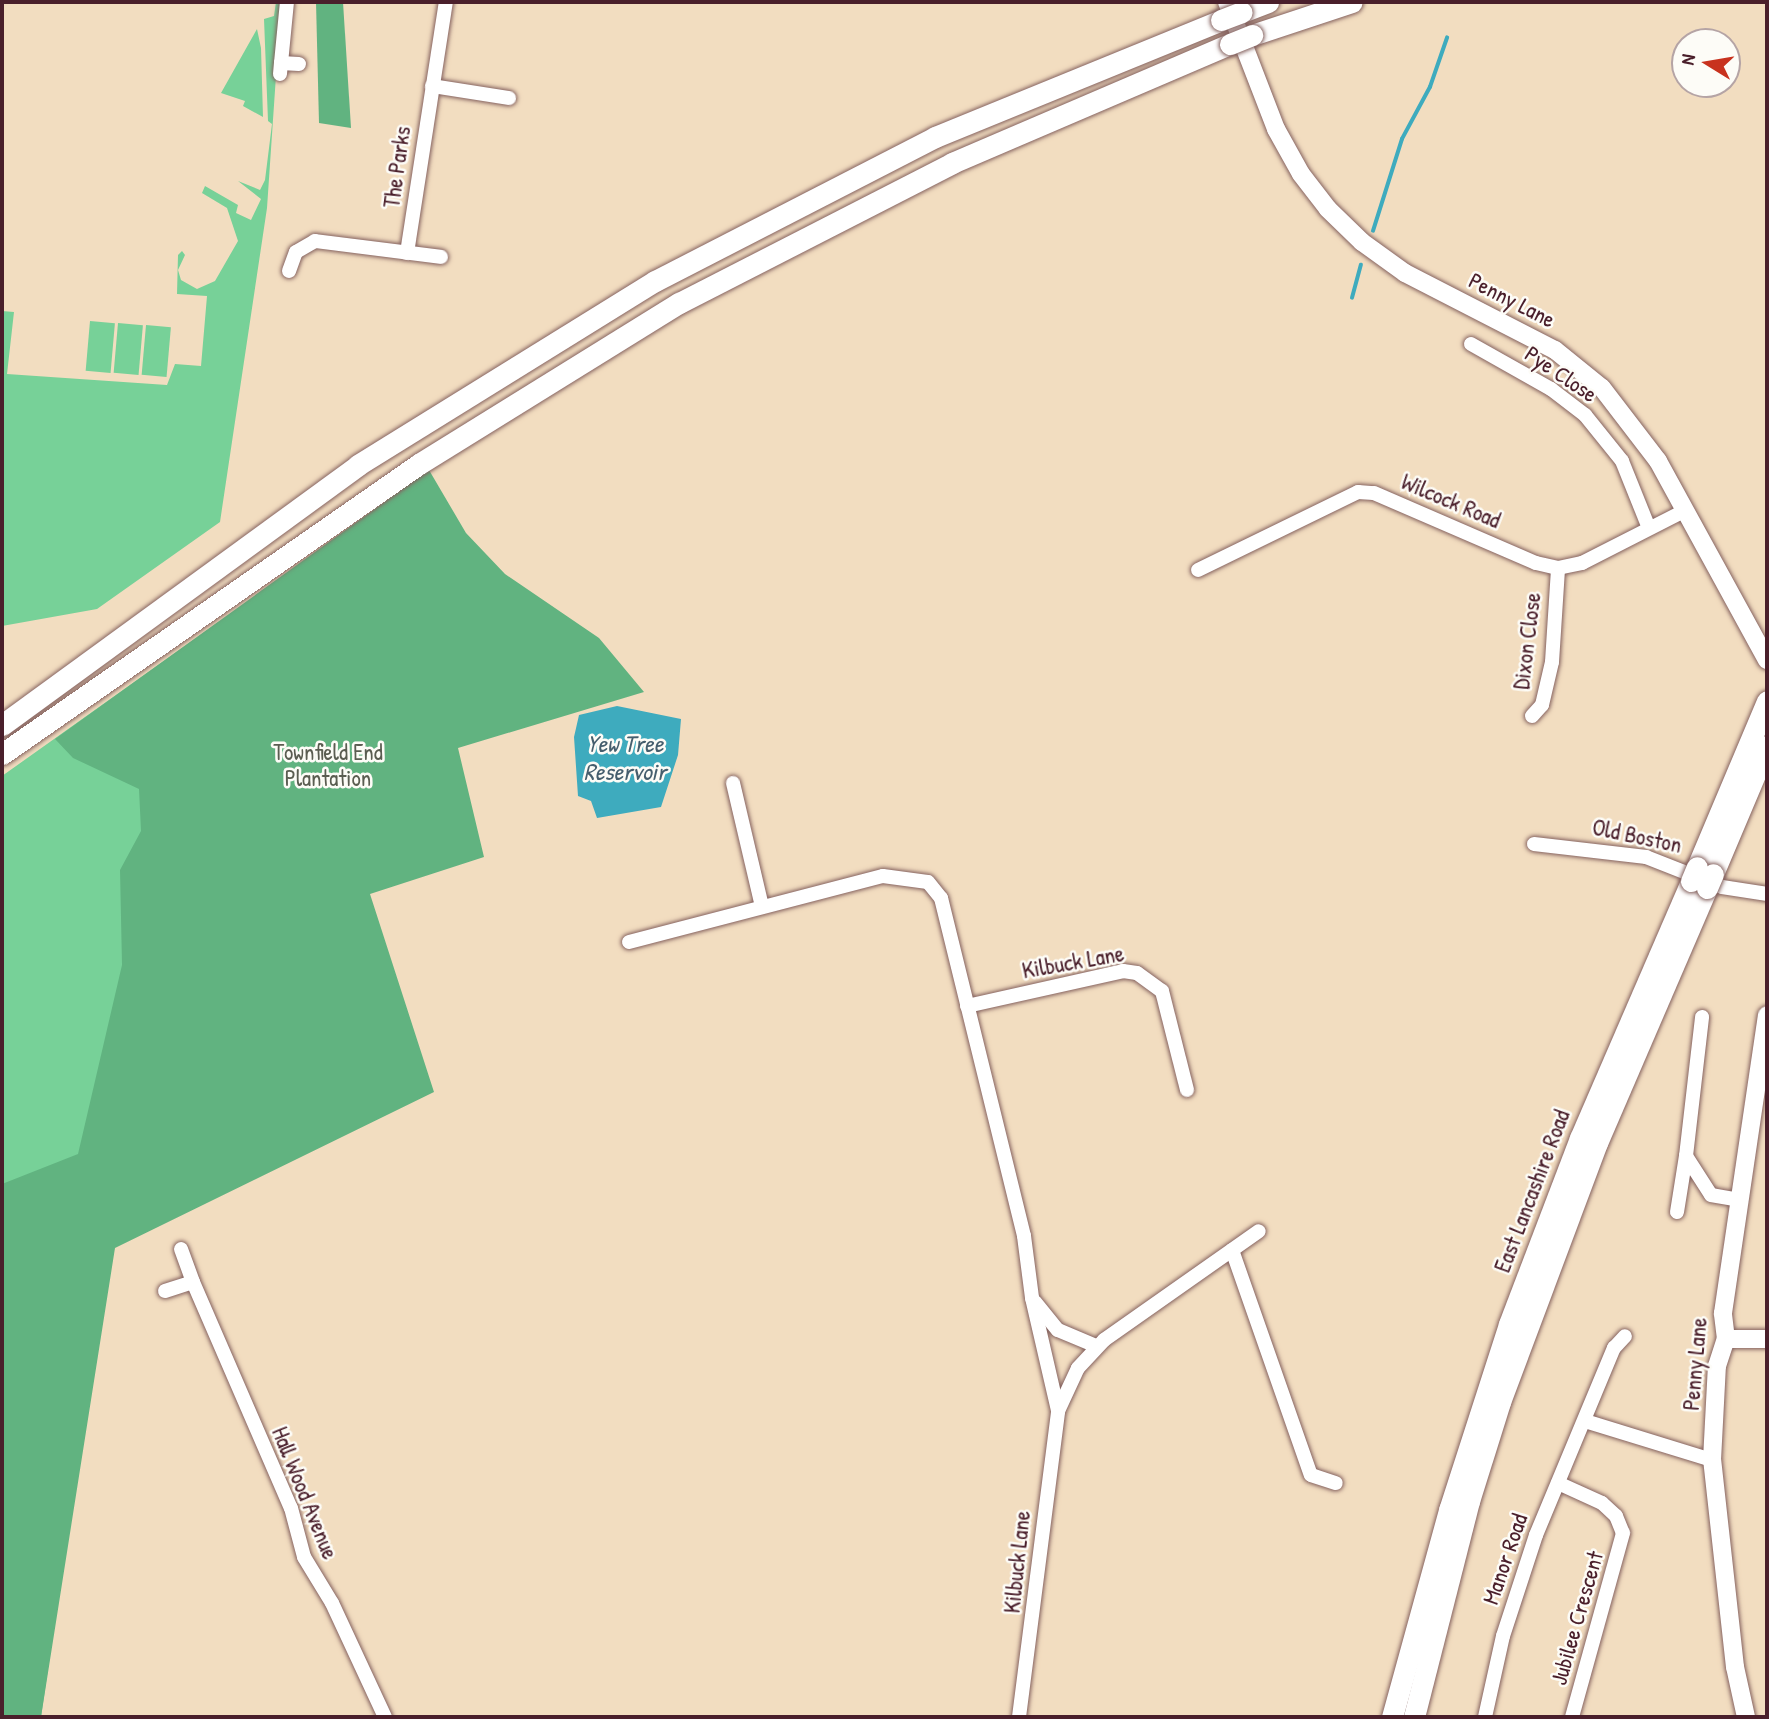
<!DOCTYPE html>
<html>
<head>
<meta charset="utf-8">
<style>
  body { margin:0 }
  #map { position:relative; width:1769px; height:1719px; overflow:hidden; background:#f2ddc0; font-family:"Patrick Hand",sans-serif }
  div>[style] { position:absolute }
  .green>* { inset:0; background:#77d198; transform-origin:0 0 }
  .forest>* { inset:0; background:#61b380 }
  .water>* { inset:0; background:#3eabbe }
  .stream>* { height:3.5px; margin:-1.75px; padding:0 1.75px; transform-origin:1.75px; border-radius:1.75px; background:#3eabbe }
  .roads { filter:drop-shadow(0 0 2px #85625f) drop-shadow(0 0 2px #85625f) }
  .minor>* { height:14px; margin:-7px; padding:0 7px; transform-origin:7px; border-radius:7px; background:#fff }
  .major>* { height:18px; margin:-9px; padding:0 9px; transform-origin:9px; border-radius:9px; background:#fff }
  .highway>* { height:21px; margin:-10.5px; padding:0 10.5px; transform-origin:10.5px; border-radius:10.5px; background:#fff }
  .bridges { filter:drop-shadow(0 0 2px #85625f) drop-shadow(0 0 2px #85625f) }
  .highway-bridge>* { height:21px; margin:-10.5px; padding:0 10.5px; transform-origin:10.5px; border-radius:10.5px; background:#fff }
  span { translate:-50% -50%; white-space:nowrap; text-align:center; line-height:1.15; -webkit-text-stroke:5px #fdfcf7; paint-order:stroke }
  .street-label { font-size:23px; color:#4a1f2b }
  .park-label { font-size:23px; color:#5a5d51 }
  .water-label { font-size:24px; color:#455e6d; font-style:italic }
  .frame { position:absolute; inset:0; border:4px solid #4a1f2b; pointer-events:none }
  .north { position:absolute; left:1671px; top:28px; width:70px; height:70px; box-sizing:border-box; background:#fdfcf7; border:2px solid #b5a4a5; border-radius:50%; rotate:281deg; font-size:19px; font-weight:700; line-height:28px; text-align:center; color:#4a1f2b }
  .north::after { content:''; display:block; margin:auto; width:24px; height:32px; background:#c8321e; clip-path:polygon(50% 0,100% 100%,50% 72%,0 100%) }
</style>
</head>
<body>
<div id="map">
  <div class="green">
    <div style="clip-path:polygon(276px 2px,281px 2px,267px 208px,220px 522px,97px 609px,2px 626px,2px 311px,14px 312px,7px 374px,167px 385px,175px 364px,201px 366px,207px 296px,177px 294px,178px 255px,182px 251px,185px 255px,178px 270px,181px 280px,197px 289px,215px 281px,238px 241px,227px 208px,202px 193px,205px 186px,238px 205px,236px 213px,251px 220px,261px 199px,238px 181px,260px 190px,265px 180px,272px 124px,268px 121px,264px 19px,274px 16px)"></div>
    <div style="clip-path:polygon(257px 29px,261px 48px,263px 117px,243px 106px,245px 101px,221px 93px)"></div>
    <div style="left:90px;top:321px;width:25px;height:50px;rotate:5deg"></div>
    <div style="left:118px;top:323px;width:25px;height:50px;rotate:5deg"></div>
    <div style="left:146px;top:325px;width:25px;height:50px;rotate:5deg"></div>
    <div style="clip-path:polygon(220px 621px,76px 1476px,41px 1717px,2px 1717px,2px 776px)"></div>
  </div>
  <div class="forest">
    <div style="clip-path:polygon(316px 2px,343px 2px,351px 128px,319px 123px)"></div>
    <div style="clip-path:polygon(429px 470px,466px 533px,505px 574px,599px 638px,644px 692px,458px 748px,484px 857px,370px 894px,434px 1092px,115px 1248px,41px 1717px,2px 1717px,2px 1184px,78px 1154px,122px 965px,120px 870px,141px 831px,139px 789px,73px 758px,55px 739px)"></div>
  </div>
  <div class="water">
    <div style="clip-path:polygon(617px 706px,681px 719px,678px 755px,661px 807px,597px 818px,591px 801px,578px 796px,574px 737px,579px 715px)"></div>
  </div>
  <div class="stream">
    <div style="left:1373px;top:231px;width:96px;rotate:-72.5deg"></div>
    <div style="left:1402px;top:139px;width:59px;rotate:-61.7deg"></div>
    <div style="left:1430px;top:87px;width:52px;rotate:-70.9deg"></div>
    <div style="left:1352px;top:298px;width:34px;rotate:-75deg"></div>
  </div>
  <div class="roads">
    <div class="minor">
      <div style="left:281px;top:63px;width:61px;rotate:-84.4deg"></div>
      <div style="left:280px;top:74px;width:11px;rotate:-85deg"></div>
      <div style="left:281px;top:63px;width:18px;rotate:3deg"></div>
      <div style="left:432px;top:86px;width:78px;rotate:8.9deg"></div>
      <div style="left:407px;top:253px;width:254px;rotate:-81.2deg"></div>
      <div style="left:289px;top:271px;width:20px;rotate:-70deg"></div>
      <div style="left:296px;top:252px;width:22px;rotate:-30deg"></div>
      <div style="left:315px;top:241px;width:127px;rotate:7.2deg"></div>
      <div style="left:1471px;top:344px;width:92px;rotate:29.4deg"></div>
      <div style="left:1551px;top:389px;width:43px;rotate:37.4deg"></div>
      <div style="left:1585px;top:415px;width:59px;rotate:51.2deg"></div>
      <div style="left:1622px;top:461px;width:72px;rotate:68.1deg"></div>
      <div style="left:1198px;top:570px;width:178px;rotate:-26deg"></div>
      <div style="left:1358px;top:492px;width:16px;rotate:4deg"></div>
      <div style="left:1374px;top:493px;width:176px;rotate:23.4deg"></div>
      <div style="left:1536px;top:563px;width:23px;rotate:13deg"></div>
      <div style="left:1558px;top:568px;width:25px;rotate:-12deg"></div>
      <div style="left:1582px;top:563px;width:117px;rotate:-27deg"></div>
      <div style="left:1532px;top:716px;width:15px;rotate:-48deg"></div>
      <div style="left:1542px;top:705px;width:44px;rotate:-76.9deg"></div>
      <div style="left:1552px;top:662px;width:94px;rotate:-86.3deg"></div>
      <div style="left:733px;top:783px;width:127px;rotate:76.8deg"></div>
      <div style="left:1534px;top:844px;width:113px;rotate:6.6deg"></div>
      <div style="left:1646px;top:857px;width:82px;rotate:21.5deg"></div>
      <div style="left:1722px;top:887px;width:46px;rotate:8.8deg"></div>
      <div style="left:629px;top:942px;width:262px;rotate:-14.6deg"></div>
      <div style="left:883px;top:876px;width:45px;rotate:7.6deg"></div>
      <div style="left:928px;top:882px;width:21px;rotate:51deg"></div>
      <div style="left:941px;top:898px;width:348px;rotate:76.2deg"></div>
      <div style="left:1024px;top:1236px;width:63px;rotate:82.6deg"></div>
      <div style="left:1032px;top:1298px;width:116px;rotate:77deg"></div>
      <div style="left:967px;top:1006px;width:160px;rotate:-12.6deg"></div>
      <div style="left:1123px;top:971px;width:14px;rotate:8deg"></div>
      <div style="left:1137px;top:973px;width:31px;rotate:36deg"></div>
      <div style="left:1162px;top:991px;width:102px;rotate:75.8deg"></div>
      <div style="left:1686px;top:1156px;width:140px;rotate:-83.4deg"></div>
      <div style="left:1677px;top:1212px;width:57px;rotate:-80.9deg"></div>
      <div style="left:1686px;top:1156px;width:46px;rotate:57.3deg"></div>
      <div style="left:1711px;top:1195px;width:27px;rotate:10deg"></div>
      <div style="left:1232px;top:1250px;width:238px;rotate:70.7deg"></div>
      <div style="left:1311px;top:1475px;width:26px;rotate:18deg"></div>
      <div style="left:193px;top:1282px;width:246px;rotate:66.6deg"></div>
      <div style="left:291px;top:1508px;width:51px;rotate:75.1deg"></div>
      <div style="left:304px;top:1557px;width:54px;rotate:58.7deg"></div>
      <div style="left:332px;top:1603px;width:126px;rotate:65.1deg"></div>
      <div style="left:165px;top:1291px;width:29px;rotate:-18deg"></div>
      <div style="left:193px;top:1282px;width:35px;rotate:-110deg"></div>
      <div style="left:1035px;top:1302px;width:36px;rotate:51deg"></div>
      <div style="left:1058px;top:1330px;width:41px;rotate:22.8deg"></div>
      <div style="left:1585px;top:1421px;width:133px;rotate:17.1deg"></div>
      <div style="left:1558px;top:1483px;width:48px;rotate:24.4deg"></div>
      <div style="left:1602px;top:1503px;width:19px;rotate:43deg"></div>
      <div style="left:1616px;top:1516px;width:18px;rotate:68deg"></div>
      <div style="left:1623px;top:1533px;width:191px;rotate:105.5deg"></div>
      <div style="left:1019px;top:1717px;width:308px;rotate:-82.7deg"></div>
      <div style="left:1058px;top:1411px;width:47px;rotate:-65.1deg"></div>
      <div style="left:1078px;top:1368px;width:38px;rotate:-47deg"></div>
      <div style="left:1104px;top:1340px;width:189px;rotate:-35.1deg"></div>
      <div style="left:1485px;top:1717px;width:83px;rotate:-77.5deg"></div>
      <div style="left:1503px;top:1636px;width:106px;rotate:-71.9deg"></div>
      <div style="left:1536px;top:1535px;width:203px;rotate:-67.4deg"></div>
      <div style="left:1614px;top:1348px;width:16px;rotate:-47deg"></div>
    </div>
    <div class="major">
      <div style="left:1227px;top:2px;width:136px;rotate:68.9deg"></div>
      <div style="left:1276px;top:129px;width:51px;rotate:60.9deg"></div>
      <div style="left:1301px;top:174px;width:44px;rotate:52.4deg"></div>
      <div style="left:1328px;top:209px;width:47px;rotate:44.1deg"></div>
      <div style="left:1362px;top:242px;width:53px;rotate:35.8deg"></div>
      <div style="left:1405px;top:273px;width:169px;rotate:27.2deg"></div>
      <div style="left:1555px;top:350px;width:60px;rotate:39deg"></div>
      <div style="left:1602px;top:388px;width:92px;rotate:52.5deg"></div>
      <div style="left:1658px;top:461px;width:227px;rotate:61.3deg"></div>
      <div style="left:1726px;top:1339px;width:41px"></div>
      <div style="left:1746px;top:1717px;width:51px;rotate:-102.4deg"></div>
      <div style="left:1735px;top:1667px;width:208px;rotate:-96.3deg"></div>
      <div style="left:1712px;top:1460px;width:94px;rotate:-87deg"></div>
      <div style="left:1717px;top:1366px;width:28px;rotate:-72deg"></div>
      <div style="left:1726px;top:1339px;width:26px;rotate:-97deg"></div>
      <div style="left:1723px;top:1313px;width:301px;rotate:-81.6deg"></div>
    </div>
    <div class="highway">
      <div style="left:1242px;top:12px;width:28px;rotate:-21deg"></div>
      <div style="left:1252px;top:35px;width:105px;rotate:-18.3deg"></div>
      <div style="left:2px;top:725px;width:441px;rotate:-36.1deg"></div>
      <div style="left:358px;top:465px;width:349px;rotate:-31.8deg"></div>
      <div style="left:655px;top:281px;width:315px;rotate:-27.2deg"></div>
      <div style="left:935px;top:137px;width:309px;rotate:-22.2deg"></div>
      <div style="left:2px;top:754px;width:508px;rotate:-34.82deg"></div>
      <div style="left:419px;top:464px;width:306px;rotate:-31.8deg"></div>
      <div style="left:679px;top:303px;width:307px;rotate:-27.1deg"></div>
      <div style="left:952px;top:163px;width:302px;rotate:-23.2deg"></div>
      <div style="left:1697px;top:867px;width:180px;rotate:-67.1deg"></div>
      <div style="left:1713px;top:874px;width:139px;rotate:-67.1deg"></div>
      <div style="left:1392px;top:1717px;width:215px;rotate:-74.6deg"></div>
      <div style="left:1449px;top:1510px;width:195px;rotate:-72.1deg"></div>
      <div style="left:1509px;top:1324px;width:199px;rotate:-69.1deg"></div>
      <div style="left:1580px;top:1138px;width:280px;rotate:-66.6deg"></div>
      <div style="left:1414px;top:1717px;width:223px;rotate:-75.7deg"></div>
      <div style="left:1469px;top:1501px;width:104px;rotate:-72.6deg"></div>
      <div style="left:1500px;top:1402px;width:277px;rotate:-69.5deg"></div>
      <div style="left:1597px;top:1143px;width:278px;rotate:-66.7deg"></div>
    </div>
  </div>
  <div class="bridges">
    <div class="highway-bridge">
      <div style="left:1221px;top:20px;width:22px;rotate:-21deg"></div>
      <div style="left:1230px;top:44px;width:24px;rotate:-22deg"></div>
      <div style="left:1691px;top:881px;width:15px;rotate:-67deg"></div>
      <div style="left:1707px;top:888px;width:15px;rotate:-67deg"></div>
    </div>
  </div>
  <div class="street-label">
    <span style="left:397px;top:167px;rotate:-82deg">The Parks</span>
    <span style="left:1512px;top:300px;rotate:27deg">Penny Lane</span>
    <span style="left:1561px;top:374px;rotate:34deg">Pye Close</span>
    <span style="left:1451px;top:501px;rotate:23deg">Wilcock Road</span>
    <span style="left:1527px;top:641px;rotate:-83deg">Dixon Close</span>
    <span style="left:1637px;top:836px;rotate:12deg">Old Boston</span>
    <span style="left:1073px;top:962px;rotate:-10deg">Kilbuck Lane</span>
    <span style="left:1532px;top:1191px;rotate:-69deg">East Lancashire Road</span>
    <span style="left:1695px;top:1364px;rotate:-85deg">Penny Lane</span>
    <span style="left:305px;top:1493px;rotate:68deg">Hall Wood Avenue</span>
    <span style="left:1505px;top:1559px;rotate:-71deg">Manor Road</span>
    <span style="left:1017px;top:1562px;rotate:-84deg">Kilbuck Lane</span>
    <span style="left:1577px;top:1618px;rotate:-74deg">Jubilee Crescent</span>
  </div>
  <div class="park-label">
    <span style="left:328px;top:765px">Townfield End<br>Plantation</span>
  </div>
  <div class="water-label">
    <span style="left:625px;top:758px">Yew Tree<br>Reservoir</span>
  </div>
  <div class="frame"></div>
  <div class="north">N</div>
</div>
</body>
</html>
